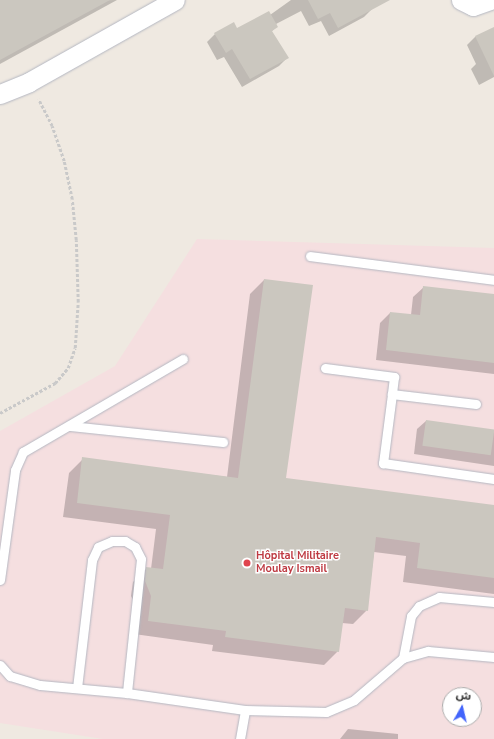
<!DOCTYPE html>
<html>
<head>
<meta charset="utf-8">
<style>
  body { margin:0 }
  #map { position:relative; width:494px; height:739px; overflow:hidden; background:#efe9e1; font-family:"Nunito Sans","Noto Sans Arabic",sans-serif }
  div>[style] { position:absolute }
  .medical>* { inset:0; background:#f5dfe0 }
  .shadow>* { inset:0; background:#0003 }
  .building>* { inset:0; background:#cbc7bf; transform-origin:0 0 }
  .path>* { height:2.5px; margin-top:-1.25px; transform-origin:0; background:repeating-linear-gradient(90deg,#c9c9c9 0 3px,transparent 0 5px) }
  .roads { filter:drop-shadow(0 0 1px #b4b7c1) drop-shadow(0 0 1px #b4b7c1) }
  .service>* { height:9px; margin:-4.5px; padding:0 4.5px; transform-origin:4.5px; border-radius:4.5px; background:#fff }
  .minor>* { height:19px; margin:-9.5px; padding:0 9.5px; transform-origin:9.5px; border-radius:9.5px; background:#fff }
  .dots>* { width:11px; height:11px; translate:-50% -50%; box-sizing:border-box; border:2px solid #fff; border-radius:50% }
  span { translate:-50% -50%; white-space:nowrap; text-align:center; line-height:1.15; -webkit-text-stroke:3px #fff; paint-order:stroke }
  .health-label { font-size:11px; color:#be3a42; font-weight:700 }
  .left { translate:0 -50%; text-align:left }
  .north { position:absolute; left:442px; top:687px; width:40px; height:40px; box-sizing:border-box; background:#fff; border:1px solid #ababab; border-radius:50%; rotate:8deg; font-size:11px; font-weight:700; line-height:16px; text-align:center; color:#2e2e2e }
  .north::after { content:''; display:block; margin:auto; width:14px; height:18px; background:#4264fb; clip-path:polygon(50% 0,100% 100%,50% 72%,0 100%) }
</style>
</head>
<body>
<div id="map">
  <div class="medical">
    <div style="clip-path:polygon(evenodd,197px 239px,494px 248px,494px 739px,103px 739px,0 723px,0 431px,115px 366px,197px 239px,450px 695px,474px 695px,474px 719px,450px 719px,450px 695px)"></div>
  </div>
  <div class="shadow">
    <div style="clip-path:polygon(117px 0,0 64px,0 1px)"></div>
    <div style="clip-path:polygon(291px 0,368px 0,372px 9px,364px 17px,329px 36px,321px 21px,309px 26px,301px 11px,276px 24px,277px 26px,271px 32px,287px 58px,279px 66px,242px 87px,224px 57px,217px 60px,207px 42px,215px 34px,237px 30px,270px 15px)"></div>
    <div style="clip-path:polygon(494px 28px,494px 77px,479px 85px,471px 69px,476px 64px,467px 45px,475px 37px)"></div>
    <div style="clip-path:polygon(264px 280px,285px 479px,494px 506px,494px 594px,403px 582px,406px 556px,374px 552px,367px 610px,353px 624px,342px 623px,338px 651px,324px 665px,212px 651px,213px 645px,134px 634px,138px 610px,131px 596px,133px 582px,147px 568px,151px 569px,156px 529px,63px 517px,69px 473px,83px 459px,227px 477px,250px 294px)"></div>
    <div style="clip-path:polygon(424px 287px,494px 295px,494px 374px,376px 360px,380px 323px,390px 313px,411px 315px,413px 297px)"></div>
    <div style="clip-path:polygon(426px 421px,494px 431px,494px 466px,414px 454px,417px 429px)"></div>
    <div style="clip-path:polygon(348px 729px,398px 734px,398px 739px,340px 739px)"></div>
  </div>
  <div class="building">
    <div style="clip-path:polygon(0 0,110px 0,0 60px)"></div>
    <div style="clip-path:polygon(308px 0,390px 0,338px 28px,330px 13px,318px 19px)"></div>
    <div style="clip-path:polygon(269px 11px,278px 27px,272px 31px,289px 58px,250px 79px,232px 49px,226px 53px,214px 33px,234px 22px,237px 28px)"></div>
    <div style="clip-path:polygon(494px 27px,494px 76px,475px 36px)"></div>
    <div style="clip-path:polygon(264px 279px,313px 285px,286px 478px,494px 505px,494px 578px,417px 568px,420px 543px,376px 537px,368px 611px,345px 608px,339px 652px,225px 637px,226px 631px,148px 621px,151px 596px,145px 581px,146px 567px,163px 569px,170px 515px,77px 503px,82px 457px,238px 478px)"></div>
    <div style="clip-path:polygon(423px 286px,494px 294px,494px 363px,386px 350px,390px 312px,420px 315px)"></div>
    <div style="left:426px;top:420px;width:69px;height:26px;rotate:8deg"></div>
  </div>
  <div class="path">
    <div style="left:0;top:413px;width:63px;rotate:-28.6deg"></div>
    <div style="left:55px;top:383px;width:20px;rotate:-49deg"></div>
    <div style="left:68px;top:368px;width:21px;rotate:-71deg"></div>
    <div style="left:75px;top:348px;width:46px;rotate:-86.3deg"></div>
    <div style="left:78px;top:302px;width:62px;rotate:-91.8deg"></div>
    <div style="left:76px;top:240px;width:41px;rotate:-95.6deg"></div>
    <div style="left:72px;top:199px;width:39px;rotate:-102deg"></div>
    <div style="left:64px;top:161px;width:37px;rotate:-109deg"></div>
    <div style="left:52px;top:126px;width:30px;rotate:-117deg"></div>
  </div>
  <div class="roads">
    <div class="service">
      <div style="left:310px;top:256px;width:186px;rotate:7.4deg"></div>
      <div style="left:325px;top:368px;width:70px;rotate:7.4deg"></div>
      <div style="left:394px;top:377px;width:17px;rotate:97deg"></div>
      <div style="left:476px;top:404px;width:85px;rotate:-173.2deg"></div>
      <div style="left:392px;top:394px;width:70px;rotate:97.4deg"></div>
      <div style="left:383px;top:463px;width:112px;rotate:8.2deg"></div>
      <div style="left:70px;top:426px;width:154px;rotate:6deg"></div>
      <div style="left:0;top:580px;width:111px;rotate:-82.2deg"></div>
      <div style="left:15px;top:470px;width:20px;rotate:-66deg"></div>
      <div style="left:23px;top:452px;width:185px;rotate:-30.2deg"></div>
      <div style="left:403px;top:658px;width:43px;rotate:-79.2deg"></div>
      <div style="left:411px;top:616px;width:13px;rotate:-51deg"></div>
      <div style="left:419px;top:606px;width:22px;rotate:-24deg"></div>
      <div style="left:439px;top:597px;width:55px;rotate:5.2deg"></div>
      <div style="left:0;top:665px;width:15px;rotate:48deg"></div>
      <div style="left:10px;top:676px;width:31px;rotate:17deg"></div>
      <div style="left:40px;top:685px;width:87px;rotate:5.3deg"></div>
      <div style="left:127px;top:693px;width:119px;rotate:8.2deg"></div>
      <div style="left:77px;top:688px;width:129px;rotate:-83.3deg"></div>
      <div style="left:92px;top:560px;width:14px;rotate:-65deg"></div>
      <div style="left:98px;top:547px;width:15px;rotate:-23deg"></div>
      <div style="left:112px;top:541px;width:13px"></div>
      <div style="left:125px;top:541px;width:12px;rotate:31deg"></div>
      <div style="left:135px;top:547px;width:13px;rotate:63deg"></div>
      <div style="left:141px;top:559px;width:135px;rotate:96deg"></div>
      <div style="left:240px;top:739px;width:29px;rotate:-80deg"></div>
      <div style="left:245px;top:710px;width:81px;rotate:1.4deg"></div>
      <div style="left:326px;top:712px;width:30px;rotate:-23deg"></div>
      <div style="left:354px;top:700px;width:65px;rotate:-40.6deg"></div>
      <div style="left:403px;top:658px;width:26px;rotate:-16deg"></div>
      <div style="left:428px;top:651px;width:66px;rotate:5.2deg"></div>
    </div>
    <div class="minor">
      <div style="left:461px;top:0;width:13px;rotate:27deg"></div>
      <div style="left:473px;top:6px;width:18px;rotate:-19deg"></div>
      <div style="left:0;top:94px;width:31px;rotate:-22deg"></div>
      <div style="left:29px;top:82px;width:167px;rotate:-29.3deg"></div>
    </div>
  </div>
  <div class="dots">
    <div style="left:247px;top:563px;background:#e0444e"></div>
  </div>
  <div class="health-label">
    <span class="left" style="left:256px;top:563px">Hôpital Militaire<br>Moulay Ismail</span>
  </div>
  <div class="north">ش</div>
</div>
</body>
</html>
